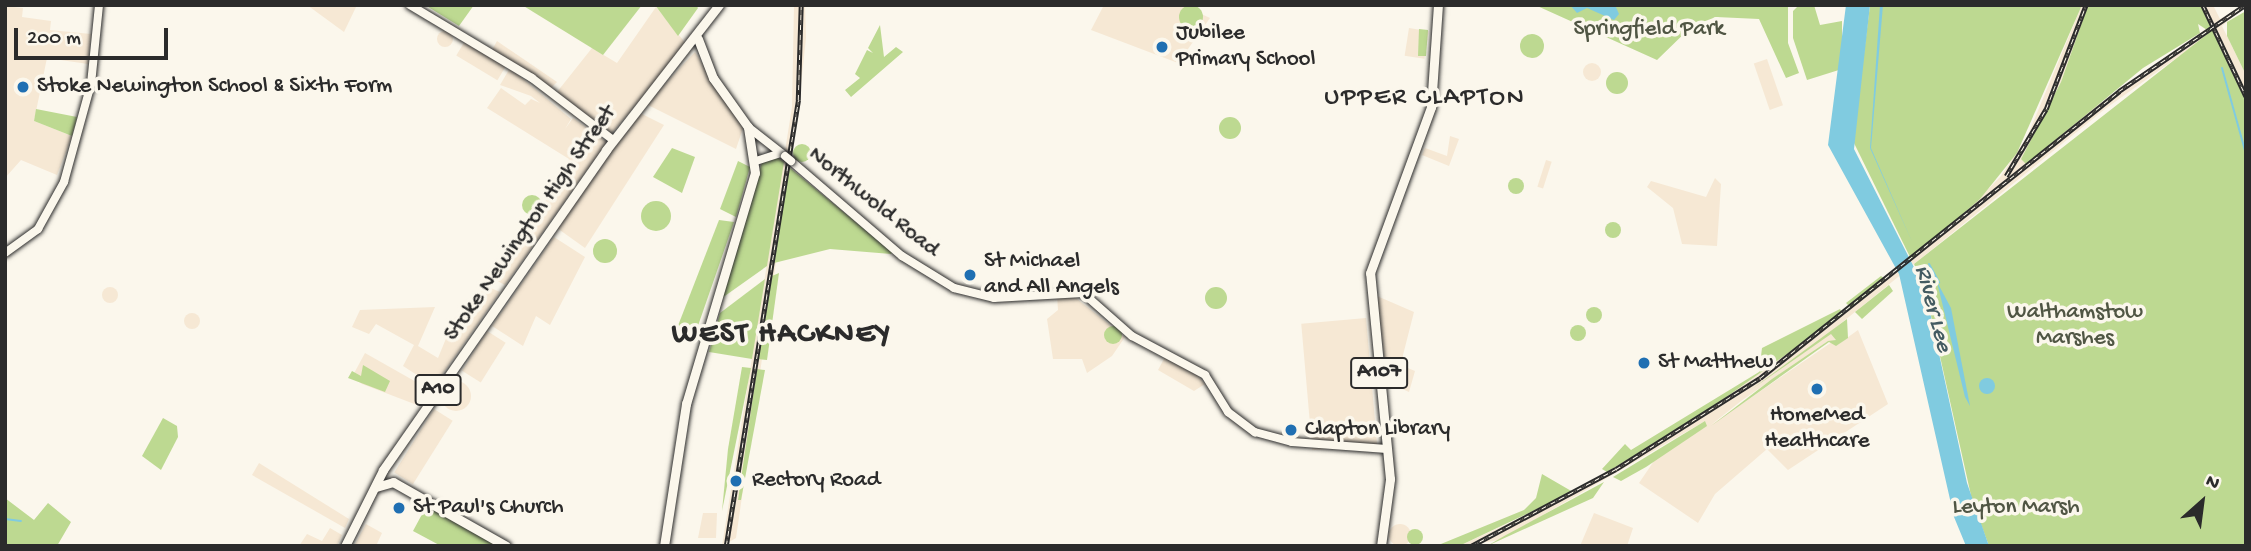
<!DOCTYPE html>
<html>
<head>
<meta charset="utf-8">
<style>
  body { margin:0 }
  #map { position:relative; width:2251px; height:551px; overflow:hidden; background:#fbf7ec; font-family:"Gochi Hand",sans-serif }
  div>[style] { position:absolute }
  .built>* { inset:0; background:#f6e8d4; transform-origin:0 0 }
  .round { border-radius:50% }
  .green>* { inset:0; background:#bdd991 }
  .water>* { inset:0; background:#80cbe0 }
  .stream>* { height:2px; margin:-1px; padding:0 1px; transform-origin:1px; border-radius:1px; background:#80cbe0 }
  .roads { filter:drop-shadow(0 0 2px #2b2b2b) drop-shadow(0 0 2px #2b2b2b) }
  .major>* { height:8px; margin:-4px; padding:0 4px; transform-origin:4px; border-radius:4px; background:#fbf7ec }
  .highway>* { height:9px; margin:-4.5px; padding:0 4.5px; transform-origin:4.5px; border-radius:4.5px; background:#fbf7ec }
  .rail>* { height:4.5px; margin-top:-2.25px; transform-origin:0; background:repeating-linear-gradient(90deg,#fbf7ec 0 5px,#2b2b2b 0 10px); box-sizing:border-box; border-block:2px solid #2b2b2b }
  .bridges { filter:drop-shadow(0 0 2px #2b2b2b) drop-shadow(0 0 2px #2b2b2b) }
  .major-bridge>* { height:8px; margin:-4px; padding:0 4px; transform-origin:4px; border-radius:4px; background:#fbf7ec }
  .dots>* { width:19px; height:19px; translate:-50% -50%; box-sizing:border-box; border:4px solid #fbf7ec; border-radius:50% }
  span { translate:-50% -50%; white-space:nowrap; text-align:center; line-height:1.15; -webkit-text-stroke:7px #fbf7ec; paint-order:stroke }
  .shield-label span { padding:2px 5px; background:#fbf7ec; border:2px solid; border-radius:5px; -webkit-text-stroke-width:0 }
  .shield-label { font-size:21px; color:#2b2b2b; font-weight:700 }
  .park-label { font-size:23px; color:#505644 }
  .poi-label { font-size:23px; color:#2b2b2b }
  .left { translate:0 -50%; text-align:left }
  .street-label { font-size:23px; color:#2b2b2b }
  .water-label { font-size:24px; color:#445b61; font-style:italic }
  .quarter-label { font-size:26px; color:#2b2b2b; letter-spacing:2px }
  .district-label { font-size:30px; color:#2b2b2b; font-weight:700; letter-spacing:2px }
  .frame { position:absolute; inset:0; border:7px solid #2b2b2b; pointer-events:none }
  .north { position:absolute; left:2167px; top:467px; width:70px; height:70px; -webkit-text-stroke:5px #fbf7ec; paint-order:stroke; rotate:28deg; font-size:19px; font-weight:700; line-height:28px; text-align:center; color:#2b2b2b }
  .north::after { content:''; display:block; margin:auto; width:24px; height:32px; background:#2b2b2b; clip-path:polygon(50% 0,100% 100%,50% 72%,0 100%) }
  .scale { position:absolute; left:14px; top:28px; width:154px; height:32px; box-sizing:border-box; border:4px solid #2b2b2b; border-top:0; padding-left:9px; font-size:21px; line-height:24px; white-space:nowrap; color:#2b2b2b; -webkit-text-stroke:5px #fbf7ec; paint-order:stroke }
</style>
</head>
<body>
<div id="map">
  <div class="built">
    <div style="clip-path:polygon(307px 5px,357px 5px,344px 32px)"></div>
    <div style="clip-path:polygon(794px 5px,805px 5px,806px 38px,799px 104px,736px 538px,722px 546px,792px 107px)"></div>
    <div style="clip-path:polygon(1104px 5px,1182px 5px,1210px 18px,1178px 63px,1091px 30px)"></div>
    <div style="clip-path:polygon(evenodd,2082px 5px,2088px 5px,2061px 82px,2021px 159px,2210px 26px,2201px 5px,2213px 5px,2220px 19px,2246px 5px,2222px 26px,2246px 75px,2246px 101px,2213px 32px,2105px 109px,1834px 329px,1837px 345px,1858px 330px,1888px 404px,1788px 470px,1767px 449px,1715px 494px,1698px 523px,1639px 483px,1656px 458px,1705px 421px,1500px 540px,1459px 546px,1561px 499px,1704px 413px,1843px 314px,1953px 225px,2001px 176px,2027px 137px,2082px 5px,1828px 341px,1832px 342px,1711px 425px,1741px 401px,1828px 341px)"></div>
    <div style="clip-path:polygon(5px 6px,23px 8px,22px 17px,51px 21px,50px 30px,91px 34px,88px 64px,47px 58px,34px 121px,72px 136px,57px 175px,21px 160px,5px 178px)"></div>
    <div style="clip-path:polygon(656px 7px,687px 45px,611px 134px,557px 92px,592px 48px,617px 63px)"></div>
    <div style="left:1409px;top:28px;width:20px;height:28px;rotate:9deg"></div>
    <div class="round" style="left:437px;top:31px;width:16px;height:16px"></div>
    <div style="left:465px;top:41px;width:48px;height:17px;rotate:31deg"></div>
    <div style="clip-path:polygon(497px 41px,557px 82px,551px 88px,492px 50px)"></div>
    <div style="clip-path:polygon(695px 52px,743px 128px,736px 149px,646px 104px)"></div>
    <div style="left:1767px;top:59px;width:49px;height:14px;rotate:71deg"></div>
    <div class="round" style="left:1583px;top:63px;width:18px;height:18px"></div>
    <div style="clip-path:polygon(510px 68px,571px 119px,565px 129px,573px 118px,607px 142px,505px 285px,486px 275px,525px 221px,532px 225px,569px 159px,487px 108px,501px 88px,525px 105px,531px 99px,540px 103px,531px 96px,500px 85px)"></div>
    <div style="clip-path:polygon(638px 112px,664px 125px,585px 248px,557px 228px)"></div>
    <div style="clip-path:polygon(1450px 136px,1459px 139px,1449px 166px,1422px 155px,1425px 148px,1447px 156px)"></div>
    <div style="left:1546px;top:160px;width:6px;height:28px;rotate:18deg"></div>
    <div style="clip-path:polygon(1715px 178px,1721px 184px,1717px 246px,1682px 244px,1673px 208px,1647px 187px,1651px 181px,1706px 197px)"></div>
    <div style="clip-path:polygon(554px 237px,585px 257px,550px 325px,536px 316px,523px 346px,492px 326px)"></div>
    <div style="clip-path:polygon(486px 286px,500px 292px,434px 386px,403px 366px,414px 345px,376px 324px,369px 334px,352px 327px,360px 310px,435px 307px,418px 346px,438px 358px,454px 319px)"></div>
    <div class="round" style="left:102px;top:287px;width:16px;height:16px"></div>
    <div style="clip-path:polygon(1072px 295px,1125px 337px,1112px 356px,1087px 373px,1082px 359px,1053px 359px,1047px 319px,1058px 310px,1057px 296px)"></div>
    <div style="clip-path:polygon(1377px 296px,1414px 312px,1403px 355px,1403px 366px,1415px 371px,1409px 392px,1387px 382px)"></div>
    <div class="round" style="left:184px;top:313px;width:16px;height:16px"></div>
    <div style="left:1366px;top:318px;width:127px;height:65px;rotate:85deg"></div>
    <div style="left:487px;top:331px;width:22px;height:47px;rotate:32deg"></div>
    <div style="clip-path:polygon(365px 353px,418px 383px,430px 391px,417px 405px,362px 384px,352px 377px)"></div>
    <div style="clip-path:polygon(1165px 357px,1194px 372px,1205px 384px,1194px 391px,1158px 370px)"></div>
    <div class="round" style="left:441px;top:381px;width:30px;height:30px"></div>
    <div style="left:434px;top:409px;width:22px;height:75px;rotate:32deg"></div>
    <div style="clip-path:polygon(259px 463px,349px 519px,345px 528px,252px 475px)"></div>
    <div style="clip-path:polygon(703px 513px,717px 513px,716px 538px,698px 538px)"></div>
    <div style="clip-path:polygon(1594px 513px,1633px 528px,1627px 546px,1580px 546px)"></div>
    <div class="round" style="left:1389px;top:524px;width:22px;height:22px"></div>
    <div style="clip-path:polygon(366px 524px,382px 533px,376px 546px,354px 546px)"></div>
    <div style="clip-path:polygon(330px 528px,342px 535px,337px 546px,299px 546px,307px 534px,322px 541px)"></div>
  </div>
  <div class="green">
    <div style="clip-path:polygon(425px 5px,474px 5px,459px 26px)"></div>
    <div style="clip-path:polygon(522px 5px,642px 5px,603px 55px)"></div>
    <div style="clip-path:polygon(655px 5px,696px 5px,698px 8px,678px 36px)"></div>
    <div style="clip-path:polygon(1535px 5px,1788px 5px,1788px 43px,1799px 73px,1786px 78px,1759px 19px,1716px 17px,1692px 26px,1657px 60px)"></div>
    <div style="clip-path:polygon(1799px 5px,1814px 5px,1820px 25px,1842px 21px,1842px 69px,1807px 80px,1793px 38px,1793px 11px)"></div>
    <div style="clip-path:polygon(1870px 5px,2082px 5px,2017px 153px,1980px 199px,1911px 259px,1853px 141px)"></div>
    <div style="clip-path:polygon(2088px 5px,2201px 5px,2246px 101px,2246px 546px,1989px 546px,1972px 500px,1925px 289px,1914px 264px,2210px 32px,2198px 24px,2200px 33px,2143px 68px,2026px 164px,2021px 159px,2061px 82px)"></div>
    <div class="round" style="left:1179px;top:5px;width:24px;height:24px"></div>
    <div style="clip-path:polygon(2246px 11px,2246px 75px,2227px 36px,2227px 22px)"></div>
    <div style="clip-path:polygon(880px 25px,884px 57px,896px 47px,903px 52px,851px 97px,845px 90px,860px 78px,855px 74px,867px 50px,873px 53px,868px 48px)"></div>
    <div style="clip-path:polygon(1419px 29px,1428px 30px,1426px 56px,1418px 56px)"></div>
    <div class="round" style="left:1520px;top:34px;width:24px;height:24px"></div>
    <div class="round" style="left:1606px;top:72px;width:22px;height:22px"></div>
    <div style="clip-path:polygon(36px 109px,77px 117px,72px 136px,34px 121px)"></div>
    <div class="round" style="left:1219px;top:117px;width:22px;height:22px"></div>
    <div class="round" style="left:793px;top:144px;width:18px;height:18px"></div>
    <div style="clip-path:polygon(672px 148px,695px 157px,682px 193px,653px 177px)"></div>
    <div style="clip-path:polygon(778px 158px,784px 162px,767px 266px,722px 298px,762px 162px)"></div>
    <div style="clip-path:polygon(738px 161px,750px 167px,736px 217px,720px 209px)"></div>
    <div style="clip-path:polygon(789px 167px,892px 252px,891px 254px,830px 249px,774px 263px)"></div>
    <div class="round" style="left:1508px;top:178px;width:16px;height:16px"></div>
    <div class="round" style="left:522px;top:195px;width:20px;height:20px"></div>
    <div class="round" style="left:641px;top:201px;width:30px;height:30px"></div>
    <div style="clip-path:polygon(719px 220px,734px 222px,692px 343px,674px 336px)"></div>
    <div class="round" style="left:1605px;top:222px;width:16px;height:16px"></div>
    <div class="round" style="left:593px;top:239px;width:24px;height:24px"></div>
    <div style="clip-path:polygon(779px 273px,767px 360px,758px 359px,772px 276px)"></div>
    <div style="clip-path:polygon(1881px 276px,1885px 279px,1851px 308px,1846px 303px)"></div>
    <div style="clip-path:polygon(765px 279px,752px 359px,709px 352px,720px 313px)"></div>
    <div style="clip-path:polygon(1889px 285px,1893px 291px,1862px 319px,1855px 312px)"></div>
    <div class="round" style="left:1205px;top:287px;width:22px;height:22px"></div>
    <div class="round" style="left:1586px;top:307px;width:16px;height:16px"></div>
    <div style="clip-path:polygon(1840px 309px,1843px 314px,1704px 413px,1607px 472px,1602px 469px,1625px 444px,1631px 450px,1759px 372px,1762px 348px)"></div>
    <div style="clip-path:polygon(1847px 319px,1848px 338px,1836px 346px,1829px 342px,1711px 426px,1772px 379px,1828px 341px,1836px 340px,1831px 334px,1752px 389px)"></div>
    <div class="round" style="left:1570px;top:325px;width:16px;height:16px"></div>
    <div class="round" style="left:1104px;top:326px;width:18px;height:18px"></div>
    <div style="clip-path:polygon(363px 365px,390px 381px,385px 392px,348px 378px,352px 371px,361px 376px)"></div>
    <div style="clip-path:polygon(742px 367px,751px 368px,722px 511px,728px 449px)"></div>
    <div style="clip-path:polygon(757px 369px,765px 370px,741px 500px,738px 500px)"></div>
    <div style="clip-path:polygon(163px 418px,177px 426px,178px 437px,161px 470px,142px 456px)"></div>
    <div style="clip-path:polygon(1705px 421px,1707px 426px,1646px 467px,1621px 481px,1613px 477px)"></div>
    <div style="clip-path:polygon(1542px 474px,1573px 492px,1459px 546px,1436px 546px,1524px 510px,1536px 498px)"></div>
    <div style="clip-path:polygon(1604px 482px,1593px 498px,1487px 546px,1506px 535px)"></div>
    <div style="clip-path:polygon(5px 498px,34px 520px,48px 503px,71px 522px,57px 546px,5px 546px)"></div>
    <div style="clip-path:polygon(427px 505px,444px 516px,497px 546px,441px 546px,413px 531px)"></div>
    <div class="round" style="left:1407px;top:529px;width:16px;height:16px"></div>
  </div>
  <div class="water">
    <div style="clip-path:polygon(1570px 5px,1615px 5px,1619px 14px,1614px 20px,1587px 8px,1577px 13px)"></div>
    <div style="clip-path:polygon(1846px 5px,1870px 5px,1854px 149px,1925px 289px,1967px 483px,1989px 546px,1966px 546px,1954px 517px,1899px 274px,1828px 145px)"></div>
    <div style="clip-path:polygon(1880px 5px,1883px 5px,1871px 148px,1913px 244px,1870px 148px)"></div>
    <div style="clip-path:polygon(1937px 282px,1951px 308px,1970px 406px,1965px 397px)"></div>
    <div class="round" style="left:1979px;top:378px;width:16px;height:16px"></div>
  </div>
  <div class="stream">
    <div style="left:2222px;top:68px;width:89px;rotate:74.4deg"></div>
    <div style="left:1929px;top:264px;width:21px;rotate:61deg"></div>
    <div style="left:5px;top:519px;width:16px;rotate:7deg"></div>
  </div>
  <div class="roads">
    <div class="major">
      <div style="left:410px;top:5px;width:142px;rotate:30.9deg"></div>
      <div style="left:532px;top:78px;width:102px;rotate:37.4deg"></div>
      <div style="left:748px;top:127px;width:47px;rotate:38.1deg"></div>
      <div style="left:756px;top:161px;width:26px;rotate:-18deg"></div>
      <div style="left:791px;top:161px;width:146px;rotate:40.6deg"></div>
      <div style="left:902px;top:256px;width:61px;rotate:31.6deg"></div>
      <div style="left:954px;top:288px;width:41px;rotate:14deg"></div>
      <div style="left:994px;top:298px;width:89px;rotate:-3.2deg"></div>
      <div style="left:1083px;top:293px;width:65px;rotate:41.3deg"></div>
      <div style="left:1132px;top:336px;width:83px;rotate:28.1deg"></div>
      <div style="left:1205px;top:375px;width:44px;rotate:58.1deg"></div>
      <div style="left:1228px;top:412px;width:34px;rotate:37deg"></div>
      <div style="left:1255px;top:432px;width:38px;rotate:15deg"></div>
      <div style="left:1292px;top:442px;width:95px;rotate:4.2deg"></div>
      <div style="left:5px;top:253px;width:41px;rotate:-36deg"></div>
      <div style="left:38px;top:229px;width:54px;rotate:-61deg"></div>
      <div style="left:64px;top:182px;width:102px;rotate:-74.6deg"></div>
      <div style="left:91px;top:84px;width:79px;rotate:-84.2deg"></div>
    </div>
    <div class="highway">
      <div style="left:376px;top:487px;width:18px;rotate:-16deg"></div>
      <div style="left:393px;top:482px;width:130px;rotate:29.5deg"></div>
      <div style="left:345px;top:546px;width:85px;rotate:-63.4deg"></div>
      <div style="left:383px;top:470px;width:390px;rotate:-55.1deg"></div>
      <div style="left:606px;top:150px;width:184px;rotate:-52.1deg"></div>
      <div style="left:664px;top:546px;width:144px;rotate:-81.2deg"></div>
      <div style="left:686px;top:404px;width:241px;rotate:-73.4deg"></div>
      <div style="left:755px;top:173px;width:47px;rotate:-98.7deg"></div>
      <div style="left:748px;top:127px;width:60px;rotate:-125.5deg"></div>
      <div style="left:713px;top:78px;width:42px;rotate:-111deg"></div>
      <div style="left:1381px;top:546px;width:68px;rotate:-82.3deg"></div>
      <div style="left:1390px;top:479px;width:207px;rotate:-95.5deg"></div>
      <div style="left:1370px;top:273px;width:177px;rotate:-69.8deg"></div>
      <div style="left:1431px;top:107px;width:102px;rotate:-86.1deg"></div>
    </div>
  </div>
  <div class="rail">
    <div style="left:2203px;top:5px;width:101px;rotate:64.7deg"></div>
    <div style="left:2006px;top:176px;width:78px;rotate:-59.2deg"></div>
    <div style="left:2046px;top:109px;width:111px;rotate:-69deg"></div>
    <div style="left:726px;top:546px;width:452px;rotate:-80.8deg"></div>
    <div style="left:798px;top:100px;width:95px;rotate:-88.2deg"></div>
    <div style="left:1471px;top:546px;width:164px;rotate:-28deg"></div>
    <div style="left:1616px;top:469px;width:170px;rotate:-32.3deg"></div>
    <div style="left:1760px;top:378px;width:460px;rotate:-38.6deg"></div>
    <div style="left:2119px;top:91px;width:153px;rotate:-34.3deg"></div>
  </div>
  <div class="bridges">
    <div class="major-bridge">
      <div style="left:785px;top:156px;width:8px;rotate:40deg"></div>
    </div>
  </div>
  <div class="dots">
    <div style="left:1162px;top:47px;background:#1f6fb2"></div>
    <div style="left:23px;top:87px;background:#1f6fb2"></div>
    <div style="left:970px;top:275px;background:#1f6fb2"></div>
    <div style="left:1644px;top:363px;background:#1f6fb2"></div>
    <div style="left:1817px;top:389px;background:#1f6fb2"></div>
    <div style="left:1291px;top:430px;background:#1f6fb2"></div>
    <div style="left:736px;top:481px;background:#1f6fb2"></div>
    <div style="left:399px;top:508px;background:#1f6fb2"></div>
  </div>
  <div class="shield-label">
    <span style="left:1379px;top:373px">A107</span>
    <span style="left:438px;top:390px">A10</span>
  </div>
  <div class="park-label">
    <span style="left:1649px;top:30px">Springfield Park</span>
    <span style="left:2075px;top:326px">Walthamstow<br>Marshes</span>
    <span style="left:2016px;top:508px">Leyton Marsh</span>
  </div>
  <div class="poi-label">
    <span class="left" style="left:1176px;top:47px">Jubilee<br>Primary School</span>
    <span class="left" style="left:37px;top:87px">Stoke Newington School &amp; Sixth Form</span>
    <span class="left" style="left:984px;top:275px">St Michael<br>and All Angels</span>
    <span class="left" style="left:1658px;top:363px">St Matthew</span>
    <span style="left:1817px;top:429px">HomeMed<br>Healthcare</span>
    <span class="left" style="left:1305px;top:430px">Clapton Library</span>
    <span class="left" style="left:752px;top:481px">Rectory Road</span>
    <span class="left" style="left:413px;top:508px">St Paul's Church</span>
  </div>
  <div class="street-label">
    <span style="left:873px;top:203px;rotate:39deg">Northwold Road</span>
    <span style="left:531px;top:224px;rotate:-55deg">Stoke Newington High Street</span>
  </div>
  <div class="water-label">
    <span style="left:1932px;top:309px;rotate:75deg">River Lee</span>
  </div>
  <div class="quarter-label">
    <span style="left:1425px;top:99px">UPPER CLAPTON</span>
  </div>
  <div class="district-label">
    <span style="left:782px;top:336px">WEST HACKNEY</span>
  </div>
  <div class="frame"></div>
  <div class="north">N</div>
  <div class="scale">200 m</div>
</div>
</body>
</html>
